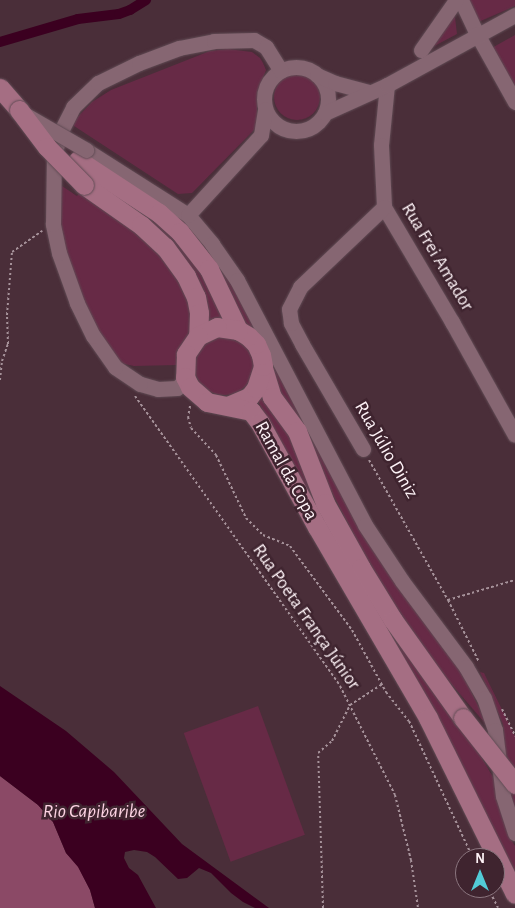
<!DOCTYPE html>
<html>
<head>
<meta charset="utf-8">
<style>
  body { margin:0 }
  #map { position:relative; width:515px; height:908px; overflow:hidden; background:#4a2e39; font-family:"Alegreya Sans",sans-serif }
  div>[style] { position:absolute }
  .green>* { inset:0; background:#672a46; transform-origin:0 0 }
  .round { border-radius:50% }
  .forest>* { inset:0; background:#8b4966 }
  .water>* { inset:0; background:#3b0020 }
  .canal>* { height:10px; margin:-5px; padding:0 5px; transform-origin:5px; border-radius:5px; background:#3b0020 }
  .path>* { height:2px; margin-top:-1px; transform-origin:0; background:repeating-linear-gradient(90deg,#a6929a 0 2.5px,transparent 0 5px) }
  .roads { filter:drop-shadow(0 0 1px #604b54) drop-shadow(0 0 1px #604b54) }
  .minor>* { height:15px; margin:-7.5px; padding:0 7.5px; transform-origin:7.5px; border-radius:7.5px; background:#866672 }
  .minor>.ring { margin:-7.5px; padding:0; box-sizing:content-box; background:none; border:15px solid #866672; border-radius:50% }
  .major>* { height:19px; margin:-9.5px; padding:0 9.5px; transform-origin:9.5px; border-radius:9.5px; background:#a56e83 }
  .bridges { filter:drop-shadow(0 0 1px #604b54) drop-shadow(0 0 1px #604b54) }
  .minor-bridge>* { height:15px; margin:-7.5px; padding:0 7.5px; transform-origin:7.5px; border-radius:7.5px; background:#866672 }
  .major-bridge>* { height:19px; margin:-9.5px; padding:0 9.5px; transform-origin:9.5px; border-radius:9.5px; background:#a56e83 }
  span { translate:-50% -50%; white-space:nowrap; text-align:center; line-height:1.15; -webkit-text-stroke:5px #3f242f; paint-order:stroke }
  .street-label { font-size:19px; color:#fdf2f6 }
  .water-label { font-size:20px; color:#fcd2e2; font-style:italic }
  .north { position:absolute; left:455px; top:848px; width:50px; height:50px; box-sizing:border-box; background:#3f242f; border:1px solid #8b767f; border-radius:50%; rotate:0deg; font-size:14px; font-weight:700; line-height:20px; text-align:center; color:#fdf2f6 }
  .north::after { content:''; display:block; margin:auto; width:18px; height:22px; background:#52cbd7; clip-path:polygon(50% 0,100% 100%,50% 72%,0 100%) }
</style>
</head>
<body>
<div id="map">
  <div class="green">
    <div style="clip-path:polygon(466px 0,515px 0,515px 6px,476px 23px)"></div>
    <div style="clip-path:polygon(454px 9px,457px 34px,423px 52px)"></div>
    <div style="clip-path:polygon(515px 35px,515px 86px,490px 49px)"></div>
    <div style="clip-path:polygon(228px 49px,252px 52px,260px 58px,263px 63px,266px 70px,257px 93px,257px 127px,192px 193px,178px 194px,71px 124px,92px 102px,111px 90px,210px 51px)"></div>
    <div class="round" style="left:274px;top:74px;width:46px;height:46px"></div>
    <div style="clip-path:polygon(56px 182px,77px 196px,79px 193px,153px 241px,185px 285px,195px 325px,177px 365px,134px 366px,120px 363px,108px 352px,83px 306px,60px 236px)"></div>
    <div style="clip-path:polygon(94px 185px,131px 201px,173px 236px,205px 279px,223px 320px,206px 321px,207px 301px,193px 271px,171px 240px,147px 219px)"></div>
    <div style="clip-path:polygon(136px 185px,175px 212px,203px 241px,236px 285px,319px 442px,451px 651px,495px 740px,484px 722px,417px 644px,373px 572px,327px 483px,304px 423px,281px 400px,241px 326px)"></div>
    <div class="round" style="left:194px;top:335px;width:60px;height:60px"></div>
    <div style="clip-path:polygon(260px 395px,284px 419px,497px 784px,510px 838px,515px 846px,515px 873px,297px 476px,258px 401px)"></div>
    <div style="clip-path:polygon(480px 672px,484px 673px,515px 736px,515px 813px,509px 799px,503px 724px)"></div>
    <div style="left:258px;top:706px;width:137px;height:79px;rotate:70deg"></div>
  </div>
  <div class="forest">
    <div style="clip-path:polygon(0 776px,38px 805px,53px 822px,66px 853px,78px 866px,90px 890px,95px 908px,0 908px)"></div>
  </div>
  <div class="water">
    <div style="clip-path:polygon(0 686px,66px 731px,114px 772px,182px 844px,269px 908px,255px 908px,243px 902px,231px 893px,211px 873px,199px 868px,187px 878px,178px 879px,155px 857px,147px 852px,134px 850px,125px 852px,124px 858px,129px 868px,138px 875px,156px 908px,95px 908px,90px 890px,78px 867px,66px 853px,53px 822px,38px 805px,0 776px)"></div>
  </div>
  <div class="canal">
    <div style="left:0;top:42px;width:81px;rotate:-16.4deg"></div>
    <div style="left:78px;top:19px;width:41px;rotate:-7deg"></div>
    <div style="left:119px;top:14px;width:12px;rotate:-20deg"></div>
    <div style="left:130px;top:10px;width:19px;rotate:-32deg"></div>
  </div>
  <div class="path">
    <div style="left:0;top:380px;width:19px;rotate:-84deg"></div>
    <div style="left:2px;top:361px;width:18px;rotate:-71deg"></div>
    <div style="left:8px;top:344px;width:29px;rotate:-92deg"></div>
    <div style="left:7px;top:315px;width:63px;rotate:-85.5deg"></div>
    <div style="left:12px;top:252px;width:37px;rotate:-35deg"></div>
    <div style="left:135px;top:396px;width:355px;rotate:54.7deg"></div>
    <div style="left:340px;top:686px;width:122px;rotate:63.2deg"></div>
    <div style="left:395px;top:795px;width:67px;rotate:76.2deg"></div>
    <div style="left:411px;top:860px;width:49px;rotate:81.7deg"></div>
    <div style="left:190px;top:406px;width:11px;rotate:100deg"></div>
    <div style="left:188px;top:417px;width:11px;rotate:75deg"></div>
    <div style="left:191px;top:428px;width:37px;rotate:47deg"></div>
    <div style="left:216px;top:455px;width:70px;rotate:64.5deg"></div>
    <div style="left:246px;top:518px;width:24px;rotate:45deg"></div>
    <div style="left:263px;top:535px;width:29px;rotate:22deg"></div>
    <div style="left:290px;top:546px;width:104px;rotate:53.6deg"></div>
    <div style="left:352px;top:630px;width:71px;rotate:61.3deg"></div>
    <div style="left:386px;top:692px;width:37px;rotate:52deg"></div>
    <div style="left:409px;top:721px;width:151px;rotate:65deg"></div>
    <div style="left:369px;top:460px;width:161px;rotate:60.6deg"></div>
    <div style="left:448px;top:600px;width:69px;rotate:63.4deg"></div>
    <div style="left:448px;top:600px;width:70px;rotate:-16.6deg"></div>
    <div style="left:502px;top:709px;width:30px;rotate:64deg"></div>
    <div style="left:488px;top:888px;width:22px;rotate:63deg"></div>
    <div style="left:323px;top:908px;width:155px;rotate:-91.8deg"></div>
    <div style="left:318px;top:753px;width:18px;rotate:-41deg"></div>
    <div style="left:332px;top:741px;width:40px;rotate:-63.4deg"></div>
    <div style="left:350px;top:705px;width:38px;rotate:-33deg"></div>
  </div>
  <div class="roads">
    <div class="minor">
      <div style="left:461px;top:0;width:38px;rotate:65deg"></div>
      <div style="left:477px;top:34px;width:78px;rotate:60.8deg"></div>
      <div style="left:421px;top:50px;width:61px;rotate:-55deg"></div>
      <div class="ring" style="left:264px;top:67px;width:49px;height:49px"></div>
      <div style="left:317px;top:75px;width:20px;rotate:24deg"></div>
      <div style="left:335px;top:83px;width:34px;rotate:15deg"></div>
      <div style="left:387px;top:85px;width:60px;rotate:95.7deg"></div>
      <div style="left:381px;top:145px;width:62px;rotate:87.2deg"></div>
      <div style="left:384px;top:207px;width:134px;rotate:59.4deg"></div>
      <div style="left:452px;top:322px;width:129px;rotate:60.9deg"></div>
      <div style="left:325px;top:113px;width:68px;rotate:-24.3deg"></div>
      <div style="left:387px;top:85px;width:146px;rotate:-28.7deg"></div>
      <div style="left:86px;top:150px;width:121px;rotate:32.5deg"></div>
      <div style="left:188px;top:215px;width:38px;rotate:50deg"></div>
      <div style="left:212px;top:244px;width:44px;rotate:55.2deg"></div>
      <div style="left:237px;top:280px;width:276px;rotate:62.4deg"></div>
      <div style="left:365px;top:525px;width:67px;rotate:56.5deg"></div>
      <div style="left:402px;top:581px;width:107px;rotate:53.3deg"></div>
      <div style="left:466px;top:667px;width:36px;rotate:60deg"></div>
      <div style="left:484px;top:698px;width:34px;rotate:71deg"></div>
      <div style="left:495px;top:730px;width:66px;rotate:83.1deg"></div>
      <div style="left:503px;top:796px;width:39px;rotate:72deg"></div>
      <div style="left:188px;top:215px;width:108px;rotate:-47.6deg"></div>
      <div style="left:261px;top:135px;width:26px;rotate:-81deg"></div>
      <div style="left:185px;top:377px;width:7px;rotate:117deg"></div>
      <div style="left:182px;top:383px;width:7px;rotate:135deg"></div>
      <div style="left:177px;top:388px;width:19px;rotate:177deg"></div>
      <div style="left:158px;top:389px;width:19px;rotate:-164deg"></div>
      <div style="left:140px;top:384px;width:30px;rotate:-146deg"></div>
      <div style="left:115px;top:367px;width:38px;rotate:-125deg"></div>
      <div style="left:93px;top:336px;width:37px;rotate:-116deg"></div>
      <div style="left:77px;top:303px;width:53px;rotate:-109.8deg"></div>
      <div style="left:59px;top:253px;width:30px;rotate:-102deg"></div>
      <div style="left:53px;top:224px;width:69px;rotate:-89.2deg"></div>
      <div style="left:54px;top:155px;width:25px;rotate:-74deg"></div>
      <div style="left:61px;top:131px;width:27px;rotate:-63deg"></div>
      <div style="left:73px;top:107px;width:35px;rotate:-44deg"></div>
      <div style="left:98px;top:83px;width:46px;rotate:-26deg"></div>
      <div style="left:139px;top:63px;width:43px;rotate:-20.6deg"></div>
      <div style="left:179px;top:48px;width:36px;rotate:-11deg"></div>
      <div style="left:214px;top:41px;width:40px;rotate:-1.4deg"></div>
      <div style="left:254px;top:40px;width:14px;rotate:30deg"></div>
      <div style="left:266px;top:47px;width:28px;rotate:58deg"></div>
      <div style="left:363px;top:449px;width:121px;rotate:-120.2deg"></div>
      <div style="left:302px;top:344px;width:24px;rotate:-118deg"></div>
      <div style="left:291px;top:323px;width:14px;rotate:-98deg"></div>
      <div style="left:289px;top:309px;width:25px;rotate:-63deg"></div>
      <div style="left:300px;top:287px;width:116px;rotate:-43.6deg"></div>
    </div>
    <div class="major">
      <div style="left:0;top:88px;width:29px;rotate:49deg"></div>
      <div style="left:78px;top:160px;width:97px;rotate:33.2deg"></div>
      <div style="left:159px;top:213px;width:28px;rotate:42deg"></div>
      <div style="left:180px;top:232px;width:47px;rotate:51.9deg"></div>
      <div style="left:209px;top:269px;width:68px;rotate:64.6deg"></div>
      <div style="left:84px;top:185px;width:70px;rotate:35.1deg"></div>
      <div style="left:141px;top:225px;width:33px;rotate:43deg"></div>
      <div style="left:165px;top:247px;width:36px;rotate:54deg"></div>
      <div style="left:186px;top:276px;width:23px;rotate:65deg"></div>
      <div style="left:196px;top:297px;width:16px;rotate:79deg"></div>
      <div style="left:199px;top:313px;width:23px;rotate:92deg"></div>
      <div style="left:263px;top:368px;width:30px;rotate:73deg"></div>
      <div style="left:272px;top:397px;width:42px;rotate:53.7deg"></div>
      <div style="left:297px;top:431px;width:77px;rotate:68.7deg"></div>
      <div style="left:325px;top:503px;width:74px;rotate:61deg"></div>
      <div style="left:361px;top:568px;width:61px;rotate:58.4deg"></div>
      <div style="left:393px;top:620px;width:120px;rotate:54.5deg"></div>
      <div style="left:230px;top:405px;width:21px;rotate:-23deg"></div>
      <div style="left:249px;top:397px;width:11px;rotate:-52deg"></div>
      <div style="left:256px;top:388px;width:23px;rotate:-72deg"></div>
      <div style="left:263px;top:366px;width:11px;rotate:-100deg"></div>
      <div style="left:261px;top:355px;width:12px;rotate:-114deg"></div>
      <div style="left:256px;top:344px;width:11px;rotate:-135deg"></div>
      <div style="left:248px;top:336px;width:12px;rotate:-149deg"></div>
      <div style="left:238px;top:330px;width:21px;rotate:-172deg"></div>
      <div style="left:217px;top:327px;width:21px;rotate:155deg"></div>
      <div style="left:198px;top:336px;width:22px;rotate:124deg"></div>
      <div style="left:186px;top:354px;width:23px;rotate:92deg"></div>
      <div style="left:185px;top:377px;width:11px;rotate:63deg"></div>
      <div style="left:190px;top:387px;width:23px;rotate:41deg"></div>
      <div style="left:207px;top:402px;width:45px;rotate:11.6deg"></div>
      <div style="left:251px;top:411px;width:15px;rotate:53deg"></div>
      <div style="left:260px;top:423px;width:119px;rotate:61.3deg"></div>
      <div style="left:317px;top:527px;width:221px;rotate:59.8deg"></div>
      <div style="left:428px;top:718px;width:196px;rotate:63.7deg"></div>
    </div>
  </div>
  <div class="bridges">
    <div class="minor-bridge">
      <div style="left:24px;top:114px;width:72px;rotate:30.1deg"></div>
    </div>
    <div class="major-bridge">
      <div style="left:19px;top:110px;width:46px;rotate:52.9deg"></div>
      <div style="left:47px;top:147px;width:53px;rotate:45.8deg"></div>
      <div style="left:463px;top:718px;width:84px;rotate:51.8deg"></div>
    </div>
  </div>
  <div class="street-label">
    <span style="left:437px;top:257px;rotate:59deg">Rua Frei Amador</span>
    <span style="left:386px;top:450px;rotate:60deg">Rua Júlio Diniz</span>
    <span style="left:286px;top:471px;rotate:61deg">Ramal da Copa</span>
    <span style="left:306px;top:617px;rotate:55deg">Rua Poeta França Júnior</span>
  </div>
  <div class="water-label">
    <span style="left:94px;top:811px">Rio Capibaribe</span>
  </div>
  <div class="north">N</div>
</div>
</body>
</html>
